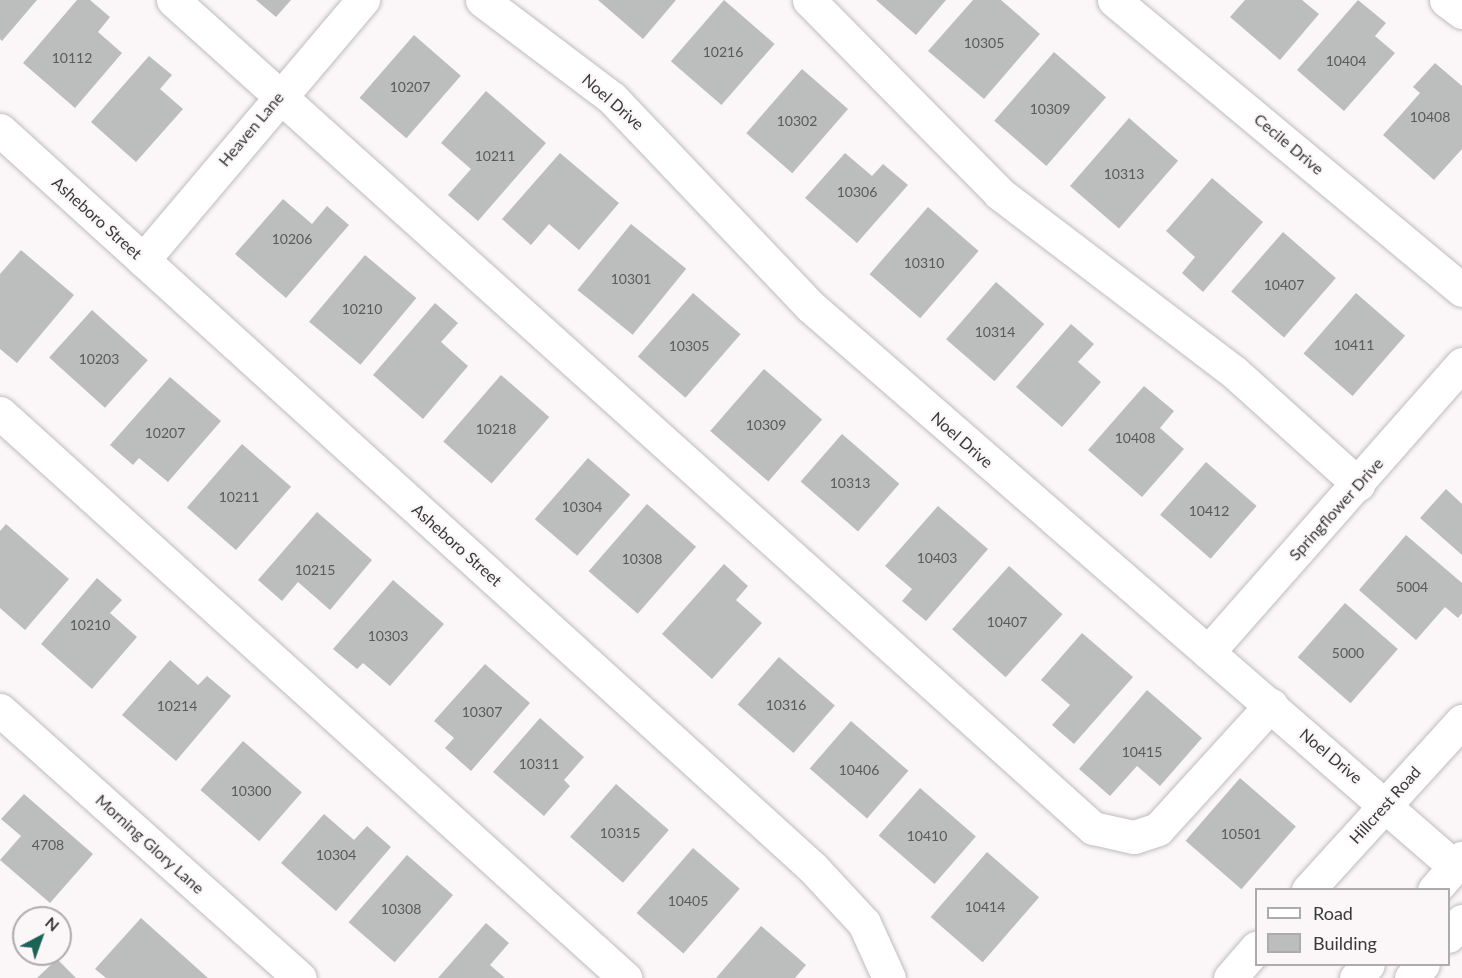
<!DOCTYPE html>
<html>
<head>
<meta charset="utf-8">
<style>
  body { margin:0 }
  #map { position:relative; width:1462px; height:978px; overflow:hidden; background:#fbf7f8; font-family:Lato,sans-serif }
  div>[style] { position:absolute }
  .building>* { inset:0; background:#bbbebd; transform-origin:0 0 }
  .roads { filter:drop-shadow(0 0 2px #c0bcbd) drop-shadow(0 0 2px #c0bcbd) }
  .minor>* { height:33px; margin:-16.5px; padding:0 16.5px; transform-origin:16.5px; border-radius:16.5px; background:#fff }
  .major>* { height:33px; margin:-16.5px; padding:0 16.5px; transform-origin:16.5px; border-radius:16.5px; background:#fff }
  span { translate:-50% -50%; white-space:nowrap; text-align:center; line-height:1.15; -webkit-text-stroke:4.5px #fbf7f8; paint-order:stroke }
  .number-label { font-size:14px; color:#5a5a5a }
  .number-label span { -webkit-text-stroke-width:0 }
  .street-label { font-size:16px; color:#3a3939 }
  .legend { position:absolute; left:1255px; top:888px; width:195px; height:78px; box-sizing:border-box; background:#fbf7f8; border:2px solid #aeabac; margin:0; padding:8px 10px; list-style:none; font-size:18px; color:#3a3939 }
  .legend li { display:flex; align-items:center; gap:12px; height:30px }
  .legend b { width:30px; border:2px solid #aeabac }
  .north { position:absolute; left:12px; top:906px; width:60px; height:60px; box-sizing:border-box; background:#fbf7f8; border:2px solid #aeabac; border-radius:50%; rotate:41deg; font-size:16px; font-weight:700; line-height:24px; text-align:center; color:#3a3939 }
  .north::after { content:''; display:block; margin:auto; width:21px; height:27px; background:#1c6357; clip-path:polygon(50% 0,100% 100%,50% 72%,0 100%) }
</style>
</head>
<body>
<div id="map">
  <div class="building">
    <div style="clip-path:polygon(0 0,37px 0,2px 41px,0 39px)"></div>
    <div style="clip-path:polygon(77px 0,90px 0,110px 17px,98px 32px,122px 53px,75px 108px,23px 63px)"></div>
    <div style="clip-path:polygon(256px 0,291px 0,276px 17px)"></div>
    <div style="clip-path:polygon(598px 0,676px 0,643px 39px)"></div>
    <div style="left:724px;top:0;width:67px;height:81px;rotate:41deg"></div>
    <div style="clip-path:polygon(876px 0,946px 0,916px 35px)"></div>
    <div style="clip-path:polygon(973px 0,1001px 0,1040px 34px,984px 99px,928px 51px)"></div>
    <div style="clip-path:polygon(1245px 0,1302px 0,1319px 14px,1280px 60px,1230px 17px)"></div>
    <div style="clip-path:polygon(1358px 0,1386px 23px,1375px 36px,1395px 53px,1344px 111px,1297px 70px)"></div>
    <div style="left:414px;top:35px;width:62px;height:83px;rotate:41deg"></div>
    <div style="left:1054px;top:52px;width:69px;height:91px;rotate:41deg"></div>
    <div style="clip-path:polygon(149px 56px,172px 75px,160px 89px,183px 109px,136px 162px,91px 122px)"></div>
    <div style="clip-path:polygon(1435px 63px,1462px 86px,1462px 149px,1434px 180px,1383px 135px,1420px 93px,1413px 87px)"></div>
    <div style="left:802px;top:69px;width:61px;height:85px;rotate:41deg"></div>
    <div style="clip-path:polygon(486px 91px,546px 143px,478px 221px,448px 195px,471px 169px,441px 143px)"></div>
    <div style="left:1129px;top:118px;width:65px;height:90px;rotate:41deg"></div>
    <div style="clip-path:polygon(560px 153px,619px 203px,579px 250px,549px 224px,531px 245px,502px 219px)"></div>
    <div style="clip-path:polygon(845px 153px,872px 176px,883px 164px,908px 185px,857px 243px,805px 198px)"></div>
    <div style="clip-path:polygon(1212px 178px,1263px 222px,1203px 292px,1182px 273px,1195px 257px,1166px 231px)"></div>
    <div style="clip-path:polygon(283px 199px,312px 224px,327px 206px,349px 225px,286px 298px,235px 254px)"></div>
    <div style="left:928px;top:207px;width:67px;height:89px;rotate:41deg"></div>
    <div style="left:631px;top:224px;width:71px;height:85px;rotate:39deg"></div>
    <div style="left:1283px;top:232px;width:70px;height:79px;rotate:41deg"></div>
    <div style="clip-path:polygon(21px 250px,74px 295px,17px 363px,0 349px,0 274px)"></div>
    <div style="left:365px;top:255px;width:67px;height:87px;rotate:40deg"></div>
    <div style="left:996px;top:282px;width:64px;height:76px;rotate:41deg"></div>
    <div style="left:693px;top:293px;width:63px;height:84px;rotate:41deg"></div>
    <div style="left:1356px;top:293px;width:65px;height:80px;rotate:41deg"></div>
    <div style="clip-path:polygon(435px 303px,458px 323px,441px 342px,468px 366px,423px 419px,373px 375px)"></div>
    <div style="left:92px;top:310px;width:75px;height:64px;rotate:42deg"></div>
    <div style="clip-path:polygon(1071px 324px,1094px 344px,1078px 362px,1101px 382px,1062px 427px,1016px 387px)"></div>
    <div style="left:764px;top:369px;width:77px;height:82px;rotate:41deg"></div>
    <div style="left:501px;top:375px;width:64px;height:88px;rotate:41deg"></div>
    <div style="clip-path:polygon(170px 377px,221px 421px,168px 482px,139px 458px,133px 465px,110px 445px)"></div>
    <div style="clip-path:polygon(1144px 386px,1174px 411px,1160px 428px,1184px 449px,1142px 497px,1088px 450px)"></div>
    <div style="left:842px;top:434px;width:76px;height:63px;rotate:41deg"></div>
    <div style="left:242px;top:444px;width:65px;height:84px;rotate:41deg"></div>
    <div style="left:588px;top:458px;width:56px;height:81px;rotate:41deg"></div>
    <div style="left:1206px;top:462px;width:67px;height:70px;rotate:41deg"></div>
    <div style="clip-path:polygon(1446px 489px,1462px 504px,1462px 555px,1420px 518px)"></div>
    <div style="left:647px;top:504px;width:65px;height:89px;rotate:41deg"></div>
    <div style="clip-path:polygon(938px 506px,988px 549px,926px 621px,902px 601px,912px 589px,885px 566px)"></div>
    <div style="clip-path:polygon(317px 512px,372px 560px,330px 610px,298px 582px,282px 601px,258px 580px)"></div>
    <div style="clip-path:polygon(6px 524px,69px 579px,25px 630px,0 608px,0 531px)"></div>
    <div style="clip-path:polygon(1406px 535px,1462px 583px,1462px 613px,1458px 618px,1445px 607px,1416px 640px,1359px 590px)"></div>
    <div style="clip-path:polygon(724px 564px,748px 586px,736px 600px,762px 623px,712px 679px,662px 634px)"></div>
    <div style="left:1009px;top:566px;width:72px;height:85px;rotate:42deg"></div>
    <div style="clip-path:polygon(97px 578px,122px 600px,110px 613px,137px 637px,92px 689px,41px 644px)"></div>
    <div style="clip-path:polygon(393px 580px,444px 624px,390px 686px,363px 663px,357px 669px,333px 649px)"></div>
    <div style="left:1345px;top:603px;width:70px;height:72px;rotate:41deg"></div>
    <div style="clip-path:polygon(1082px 633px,1133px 677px,1074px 744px,1052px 725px,1070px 705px,1041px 680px)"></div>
    <div style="left:779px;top:657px;width:74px;height:63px;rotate:41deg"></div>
    <div style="clip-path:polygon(170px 660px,198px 685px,207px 676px,231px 696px,176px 761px,122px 715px)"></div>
    <div style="clip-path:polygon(485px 664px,530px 703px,471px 771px,445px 748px,454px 738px,434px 721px)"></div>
    <div style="clip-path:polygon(1147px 690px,1202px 738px,1160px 786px,1137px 766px,1110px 796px,1079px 769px)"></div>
    <div style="clip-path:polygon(540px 718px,584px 757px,564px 780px,570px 786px,544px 816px,493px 772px)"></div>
    <div style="left:851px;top:721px;width:76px;height:63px;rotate:41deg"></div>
    <div style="left:243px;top:741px;width:78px;height:65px;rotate:41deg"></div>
    <div style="left:1240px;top:778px;width:74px;height:83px;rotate:41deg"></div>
    <div style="left:616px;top:784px;width:70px;height:70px;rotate:41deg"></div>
    <div style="left:920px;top:788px;width:74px;height:63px;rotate:41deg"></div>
    <div style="clip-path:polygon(24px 794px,93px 854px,50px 903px,0 860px,21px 836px,1px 819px)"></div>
    <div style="clip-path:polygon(324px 814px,354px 840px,367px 826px,391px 847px,336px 911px,281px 863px)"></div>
    <div style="left:693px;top:848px;width:62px;height:86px;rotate:41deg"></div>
    <div style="left:987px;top:852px;width:69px;height:86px;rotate:41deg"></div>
    <div style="left:407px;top:855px;width:61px;height:89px;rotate:41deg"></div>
    <div style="clip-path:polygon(141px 918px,208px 978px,106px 978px,95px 969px)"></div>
    <div style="clip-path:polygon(486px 923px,509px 943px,490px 965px,505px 978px,438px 978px)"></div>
    <div style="clip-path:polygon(761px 926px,806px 965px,795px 978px,716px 978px)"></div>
    <div style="clip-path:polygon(57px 959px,76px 978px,37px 978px)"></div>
  </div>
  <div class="roads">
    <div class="minor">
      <div style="left:173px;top:0;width:1238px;rotate:41.99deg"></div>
      <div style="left:1093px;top:828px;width:42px;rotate:12.4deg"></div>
      <div style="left:1134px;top:837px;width:25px;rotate:-18deg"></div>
      <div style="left:1158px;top:829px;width:168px;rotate:-47.7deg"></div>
      <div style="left:482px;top:0;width:163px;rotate:37deg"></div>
      <div style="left:612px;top:98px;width:287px;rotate:46.4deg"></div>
      <div style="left:810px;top:306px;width:855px;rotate:41.02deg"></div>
      <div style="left:809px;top:0;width:271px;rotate:45.4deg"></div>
      <div style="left:999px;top:193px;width:294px;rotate:37.3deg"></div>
      <div style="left:1233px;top:371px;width:169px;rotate:42.1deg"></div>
      <div style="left:1114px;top:0;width:453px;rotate:39.8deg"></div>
      <div style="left:1446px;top:0;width:20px;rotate:37deg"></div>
      <div style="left:0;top:130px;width:1098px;rotate:42.23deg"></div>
      <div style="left:813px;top:868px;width:75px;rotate:47.2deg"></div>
      <div style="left:864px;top:923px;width:60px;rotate:65.6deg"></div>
      <div style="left:143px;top:260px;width:341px;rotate:-49.8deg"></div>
      <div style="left:0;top:413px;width:843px;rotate:42.11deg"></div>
      <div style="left:1208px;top:652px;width:384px;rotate:-48.6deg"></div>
      <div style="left:0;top:710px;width:402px;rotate:41.8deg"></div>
      <div style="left:1448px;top:936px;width:21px;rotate:-47deg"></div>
      <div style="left:1411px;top:978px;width:18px;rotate:-49deg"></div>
    </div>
    <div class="major">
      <div style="left:1308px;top:890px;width:229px;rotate:-47.7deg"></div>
      <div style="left:1434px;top:890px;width:43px;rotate:-48.8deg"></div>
      <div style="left:1230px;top:978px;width:40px;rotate:-49deg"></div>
      <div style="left:1356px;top:978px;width:18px;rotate:-49deg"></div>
    </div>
  </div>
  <div class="number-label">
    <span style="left:984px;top:43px">10305</span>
    <span style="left:723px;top:52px">10216</span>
    <span style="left:72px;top:58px">10112</span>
    <span style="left:1346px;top:61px">10404</span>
    <span style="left:410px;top:87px">10207</span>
    <span style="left:1050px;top:109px">10309</span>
    <span style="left:1430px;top:117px">10408</span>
    <span style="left:797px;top:121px">10302</span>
    <span style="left:495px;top:156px">10211</span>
    <span style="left:1124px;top:174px">10313</span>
    <span style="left:857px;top:192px">10306</span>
    <span style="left:292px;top:239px">10206</span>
    <span style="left:924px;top:263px">10310</span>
    <span style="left:631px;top:279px">10301</span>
    <span style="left:1284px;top:285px">10407</span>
    <span style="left:362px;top:309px">10210</span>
    <span style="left:995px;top:332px">10314</span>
    <span style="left:1354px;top:345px">10411</span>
    <span style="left:689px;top:346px">10305</span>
    <span style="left:99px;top:359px">10203</span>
    <span style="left:766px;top:425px">10309</span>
    <span style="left:496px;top:429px">10218</span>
    <span style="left:165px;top:433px">10207</span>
    <span style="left:1135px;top:438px">10408</span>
    <span style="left:850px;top:483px">10313</span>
    <span style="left:239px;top:497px">10211</span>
    <span style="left:582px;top:507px">10304</span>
    <span style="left:1209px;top:511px">10412</span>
    <span style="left:937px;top:558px">10403</span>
    <span style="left:642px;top:559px">10308</span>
    <span style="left:315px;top:570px">10215</span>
    <span style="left:1412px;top:587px">5004</span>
    <span style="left:1007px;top:622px">10407</span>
    <span style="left:90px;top:625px">10210</span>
    <span style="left:388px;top:636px">10303</span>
    <span style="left:1348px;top:653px">5000</span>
    <span style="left:786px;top:705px">10316</span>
    <span style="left:177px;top:706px">10214</span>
    <span style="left:482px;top:712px">10307</span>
    <span style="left:1142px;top:752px">10415</span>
    <span style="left:539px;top:764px">10311</span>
    <span style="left:859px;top:770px">10406</span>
    <span style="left:251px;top:791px">10300</span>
    <span style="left:620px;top:833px">10315</span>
    <span style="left:1241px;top:834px">10501</span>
    <span style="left:927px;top:836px">10410</span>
    <span style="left:48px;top:845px">4708</span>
    <span style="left:336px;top:855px">10304</span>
    <span style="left:688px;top:901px">10405</span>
    <span style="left:985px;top:907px">10414</span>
    <span style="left:401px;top:909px">10308</span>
  </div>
  <div class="street-label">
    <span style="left:613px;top:102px;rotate:41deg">Noel Drive</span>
    <span style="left:251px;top:129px;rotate:-50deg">Heaven Lane</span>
    <span style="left:1289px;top:144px;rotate:40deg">Cecile Drive</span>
    <span style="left:97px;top:218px;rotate:42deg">Asheboro Street</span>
    <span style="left:962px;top:440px;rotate:41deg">Noel Drive</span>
    <span style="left:1336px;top:509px;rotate:-48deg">Springflower Drive</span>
    <span style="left:457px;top:545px;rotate:42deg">Asheboro Street</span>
    <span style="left:1331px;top:756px;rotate:40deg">Noel Drive</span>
    <span style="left:1385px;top:805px;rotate:-48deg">Hillcrest Road</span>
    <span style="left:150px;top:844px;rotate:42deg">Morning Glory Lane</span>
  </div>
  <ul class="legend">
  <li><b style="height:8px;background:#fff"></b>Road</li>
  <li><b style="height:16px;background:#bbbebd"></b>Building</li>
  </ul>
  <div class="north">N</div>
</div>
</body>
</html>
